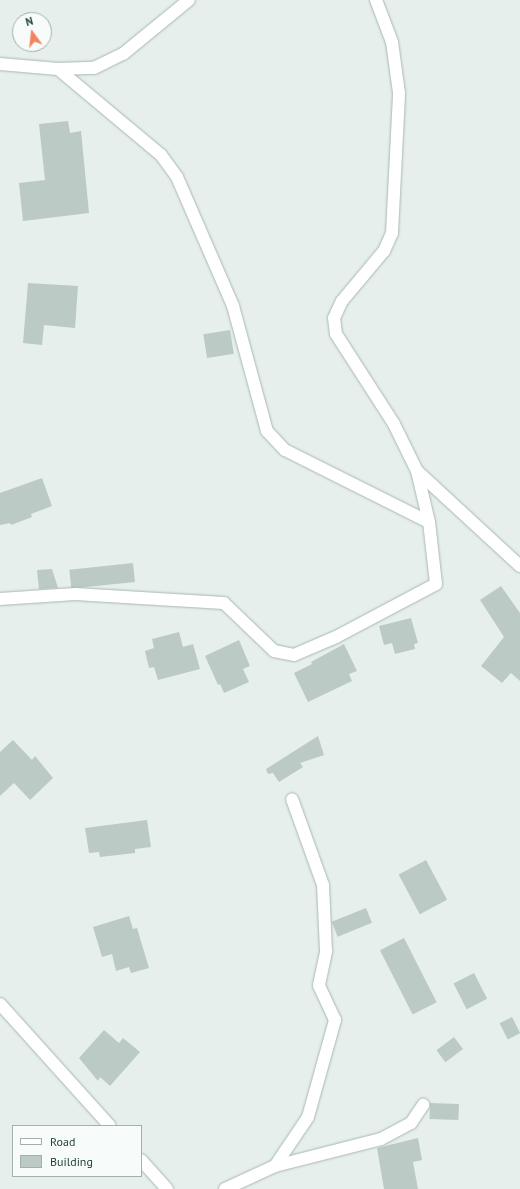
<!DOCTYPE html>
<html>
<head>
<meta charset="utf-8">
<style>
  body { margin:0 }
  #map { position:relative; width:520px; height:1189px; overflow:hidden; background:#e6efeb; font-family:"PT Sans",sans-serif }
  div>[style] { position:absolute }
  .building>* { inset:0; background:#bbcac4; transform-origin:0 0 }
  .roads { filter:drop-shadow(0 0 1px #a8b8b2) drop-shadow(0 0 1px #a8b8b2) }
  .minor>* { height:12px; margin:-6px; padding:0 6px; transform-origin:6px; border-radius:6px; background:#fff }
  span { translate:-50% -50%; white-space:nowrap; text-align:center; line-height:1.15; -webkit-text-stroke:3px #f7fbf9; paint-order:stroke }
  .legend { position:absolute; left:12px; top:1125px; width:130px; height:52px; box-sizing:border-box; background:#f7fbf9; border:1px solid #a3b1ad; margin:0; padding:5px 7px; list-style:none; font-size:12px; color:#24423a }
  .legend li { display:flex; align-items:center; gap:8px; height:20px }
  .legend b { width:20px; border:1px solid #a3b1ad }
  .north { position:absolute; left:12px; top:12px; width:40px; height:40px; box-sizing:border-box; background:#f7fbf9; border:1px solid #a3b1ad; border-radius:50%; rotate:345deg; font-size:11px; font-weight:700; line-height:16px; text-align:center; color:#24423a }
  .north::after { content:''; display:block; margin:auto; width:14px; height:18px; background:#f4845f; clip-path:polygon(50% 0,100% 100%,50% 72%,0 100%) }
</style>
</head>
<body>
<div id="map">
  <div class="building">
    <div style="clip-path:polygon(68px 121px,70px 133px,81px 131px,89px 213px,23px 221px,19px 183px,45px 180px,39px 124px)"></div>
    <div style="clip-path:polygon(28px 283px,78px 286px,75px 328px,44px 325px,42px 345px,23px 343px)"></div>
    <div style="left:230px;top:330px;width:24px;height:27px;rotate:81deg"></div>
    <div style="clip-path:polygon(42px 478px,52px 506px,31px 514px,32px 517px,11px 525px,10px 523px,0 525px,0 493px)"></div>
    <div style="left:133px;top:563px;width:19px;height:64px;rotate:84deg"></div>
    <div style="clip-path:polygon(52px 569px,58px 588px,39px 589px,37px 570px)"></div>
    <div style="clip-path:polygon(501px 586px,520px 613px,520px 681px,511px 673px,502px 683px,481px 666px,504px 637px,480px 600px)"></div>
    <div style="clip-path:polygon(411px 618px,418px 643px,414px 644px,415px 649px,395px 654px,392px 643px,384px 645px,379px 626px)"></div>
    <div style="clip-path:polygon(179px 632px,183px 647px,193px 644px,200px 669px,158px 680px,154px 667px,149px 668px,145px 651px,154px 648px,152px 639px)"></div>
    <div style="clip-path:polygon(239px 640px,250px 666px,243px 669px,249px 682px,224px 693px,220px 684px,218px 685px,205px 656px)"></div>
    <div style="clip-path:polygon(344px 644px,357px 671px,349px 674px,352px 681px,308px 702px,294px 673px,312px 664px,311px 662px)"></div>
    <div style="clip-path:polygon(318px 736px,324px 755px,300px 763px,303px 767px,279px 782px,273px 773px,268px 774px,266px 769px)"></div>
    <div style="clip-path:polygon(13px 740px,32px 760px,35px 756px,53px 778px,30px 800px,14px 783px,0 796px,0 752px)"></div>
    <div style="clip-path:polygon(147px 820px,151px 847px,135px 849px,135px 853px,100px 857px,99px 852px,89px 853px,85px 828px)"></div>
    <div style="left:426px;top:860px;width:45px;height:31px;rotate:62deg"></div>
    <div style="left:366px;top:908px;width:16px;height:37px;rotate:68deg"></div>
    <div style="clip-path:polygon(129px 916px,133px 929px,137px 928px,149px 968px,131px 973px,129px 967px,116px 971px,112px 954px,102px 957px,93px 927px)"></div>
    <div style="left:404px;top:938px;width:72px;height:27px;rotate:63deg"></div>
    <div style="left:474px;top:973px;width:29px;height:23px;rotate:63deg"></div>
    <div style="left:512px;top:1017px;width:18px;height:14px;rotate:63deg"></div>
    <div style="clip-path:polygon(104px 1030px,119px 1043px,123px 1038px,140px 1052px,110px 1086px,100px 1077px,98px 1081px,79px 1058px)"></div>
    <div style="left:454px;top:1037px;width:15px;height:22px;rotate:53deg"></div>
    <div style="left:430px;top:1103px;width:29px;height:16px;rotate:2deg"></div>
    <div style="clip-path:polygon(418px 1138px,422px 1160px,413px 1162px,418px 1189px,384px 1189px,377px 1148px)"></div>
  </div>
  <div class="roads">
    <div class="minor">
      <div style="left:0;top:64px;width:58px;rotate:4.9deg"></div>
      <div style="left:58px;top:69px;width:36px;rotate:-2deg"></div>
      <div style="left:94px;top:68px;width:32px;rotate:-26deg"></div>
      <div style="left:123px;top:54px;width:85px;rotate:-39.3deg"></div>
      <div style="left:58px;top:69px;width:134px;rotate:39.9deg"></div>
      <div style="left:161px;top:155px;width:27px;rotate:54deg"></div>
      <div style="left:177px;top:177px;width:141px;rotate:66.5deg"></div>
      <div style="left:233px;top:306px;width:130px;rotate:74.8deg"></div>
      <div style="left:267px;top:431px;width:26px;rotate:47deg"></div>
      <div style="left:285px;top:450px;width:161px;rotate:26.6deg"></div>
      <div style="left:417px;top:471px;width:140px;rotate:42.7deg"></div>
      <div style="left:0;top:599px;width:75px;rotate:-3.8deg"></div>
      <div style="left:75px;top:594px;width:149px;rotate:3.5deg"></div>
      <div style="left:224px;top:603px;width:69px;rotate:43.8deg"></div>
      <div style="left:274px;top:651px;width:20px;rotate:11deg"></div>
      <div style="left:294px;top:655px;width:46px;rotate:-23.2deg"></div>
      <div style="left:336px;top:637px;width:113px;rotate:-27.9deg"></div>
      <div style="left:436px;top:584px;width:62px;rotate:-96.4deg"></div>
      <div style="left:429px;top:522px;width:52px;rotate:-103.2deg"></div>
      <div style="left:417px;top:471px;width:52px;rotate:-116.1deg"></div>
      <div style="left:394px;top:424px;width:107px;rotate:-122.8deg"></div>
      <div style="left:336px;top:334px;width:16px;rotate:-97deg"></div>
      <div style="left:334px;top:318px;width:19px;rotate:-65deg"></div>
      <div style="left:342px;top:301px;width:65px;rotate:-50deg"></div>
      <div style="left:384px;top:251px;width:20px;rotate:-66deg"></div>
      <div style="left:392px;top:233px;width:140px;rotate:-87.1deg"></div>
      <div style="left:399px;top:93px;width:51px;rotate:-97.8deg"></div>
      <div style="left:392px;top:42px;width:45px;rotate:-110.9deg"></div>
      <div style="left:0;top:1004px;width:164px;rotate:48deg"></div>
      <div style="left:141px;top:1160px;width:39px;rotate:48deg"></div>
      <div style="left:275px;top:1166px;width:59px;rotate:-56deg"></div>
      <div style="left:308px;top:1117px;width:101px;rotate:-74.4deg"></div>
      <div style="left:335px;top:1020px;width:38px;rotate:-115deg"></div>
      <div style="left:319px;top:985px;width:35px;rotate:-78deg"></div>
      <div style="left:326px;top:951px;width:66px;rotate:-92.6deg"></div>
      <div style="left:323px;top:885px;width:91px;rotate:-109.8deg"></div>
      <div style="left:225px;top:1189px;width:55px;rotate:-24.7deg"></div>
      <div style="left:275px;top:1166px;width:109px;rotate:-14.3deg"></div>
      <div style="left:381px;top:1139px;width:34px;rotate:-28deg"></div>
      <div style="left:411px;top:1123px;width:22px;rotate:-56deg"></div>
    </div>
  </div>
  <ul class="legend">
  <li><b style="height:5px;background:#fff"></b>Road</li>
  <li><b style="height:11px;background:#bbcac4"></b>Building</li>
  </ul>
  <div class="north">N</div>
</div>
</body>
</html>
